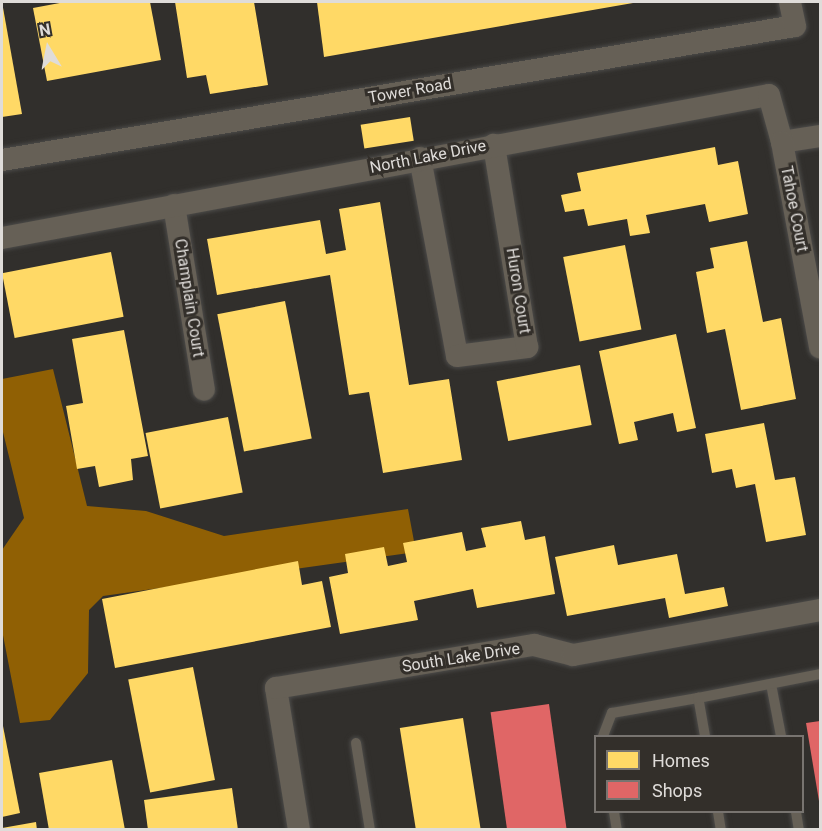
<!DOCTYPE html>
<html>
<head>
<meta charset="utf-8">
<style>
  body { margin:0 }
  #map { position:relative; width:822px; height:831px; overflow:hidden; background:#312f2c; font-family:Roboto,sans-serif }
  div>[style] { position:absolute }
  .water>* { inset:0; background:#906004 }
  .homes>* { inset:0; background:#ffd966; transform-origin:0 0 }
  .shops>* { inset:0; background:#e06666; transform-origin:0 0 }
  .roads { filter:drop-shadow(0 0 2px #4c4b49) drop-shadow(0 0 2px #4c4b49) }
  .service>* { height:10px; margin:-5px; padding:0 5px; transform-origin:5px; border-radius:5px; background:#666056 }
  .minor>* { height:22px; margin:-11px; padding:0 11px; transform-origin:11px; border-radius:11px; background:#666056 }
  span { translate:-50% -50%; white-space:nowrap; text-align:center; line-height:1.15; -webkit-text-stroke:6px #332f2a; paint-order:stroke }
  .street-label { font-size:16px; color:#dfdcd9 }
  .frame { position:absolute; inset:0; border:3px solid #dfdcd9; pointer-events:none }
  .legend { position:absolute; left:594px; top:735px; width:210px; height:78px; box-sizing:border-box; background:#332f2a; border:2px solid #787470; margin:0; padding:8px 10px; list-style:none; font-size:18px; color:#dfdcd9 }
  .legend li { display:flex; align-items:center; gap:12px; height:30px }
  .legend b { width:30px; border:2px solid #787470 }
  .north { position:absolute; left:18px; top:18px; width:60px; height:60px; -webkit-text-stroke:4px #332f2a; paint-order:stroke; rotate:350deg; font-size:16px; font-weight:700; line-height:24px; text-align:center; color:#dfdcd9 }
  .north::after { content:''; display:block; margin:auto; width:21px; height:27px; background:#dfdcd9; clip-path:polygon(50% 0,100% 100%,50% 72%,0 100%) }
</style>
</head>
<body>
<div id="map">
  <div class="water">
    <div style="clip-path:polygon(53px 369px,87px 506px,146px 511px,224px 536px,408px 509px,416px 552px,103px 596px,89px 610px,88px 673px,50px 720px,20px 723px,2px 630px,2px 550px,24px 518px,2px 428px,2px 379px)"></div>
  </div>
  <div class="homes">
    <div style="clip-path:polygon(2px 2px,22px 114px,2px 117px)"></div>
    <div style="clip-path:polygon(65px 2px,150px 2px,161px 60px,47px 81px,33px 8px)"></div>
    <div style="clip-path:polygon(175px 2px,254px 2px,268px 85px,210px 94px,206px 75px,187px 78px)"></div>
    <div style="clip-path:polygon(317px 2px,633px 2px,633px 3px,324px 57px)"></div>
    <div style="left:410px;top:117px;width:24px;height:50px;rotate:81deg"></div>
    <div style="clip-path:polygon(715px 147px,718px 165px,738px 161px,748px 214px,709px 222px,705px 204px,646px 215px,650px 233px,630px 236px,627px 219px,588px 226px,584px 209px,565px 212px,561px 195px,581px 191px,577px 173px)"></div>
    <div style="clip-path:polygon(380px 202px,409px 385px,449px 379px,462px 460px,383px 473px,369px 392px,349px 395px,330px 275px,217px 295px,207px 239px,320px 220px,326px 254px,346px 250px,339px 209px)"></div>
    <div style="clip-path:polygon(747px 241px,763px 322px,781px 318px,796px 399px,741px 410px,725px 329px,707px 333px,696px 272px,714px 268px,710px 248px)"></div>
    <div style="left:625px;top:245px;width:86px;height:63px;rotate:79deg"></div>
    <div style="left:111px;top:252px;width:66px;height:111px;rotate:79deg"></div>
    <div style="left:285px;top:301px;width:140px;height:69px;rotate:79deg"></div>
    <div style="clip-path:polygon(124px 330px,148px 456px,131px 459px,133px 480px,99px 487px,95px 466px,77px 469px,66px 406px,83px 403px,72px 339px)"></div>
    <div style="clip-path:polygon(676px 334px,696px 428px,677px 432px,673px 413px,634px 422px,638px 440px,619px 444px,599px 351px)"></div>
    <div style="left:580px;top:365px;width:61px;height:85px;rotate:79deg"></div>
    <div style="left:228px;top:417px;width:77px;height:84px;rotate:79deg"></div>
    <div style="clip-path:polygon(764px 423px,775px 480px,795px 477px,806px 535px,766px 542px,755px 484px,736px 488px,732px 469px,712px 473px,705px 434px)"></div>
    <div style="clip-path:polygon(521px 521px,525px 540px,545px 536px,555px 594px,477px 608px,473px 589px,414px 601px,418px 620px,340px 634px,329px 577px,348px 573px,345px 554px,384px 547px,388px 566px,407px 562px,403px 543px,462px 532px,466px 551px,486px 547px,481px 528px)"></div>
    <div style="clip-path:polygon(614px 545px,618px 565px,677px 554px,685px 594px,724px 587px,728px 606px,669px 618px,665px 598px,567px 616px,555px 557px)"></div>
    <div style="clip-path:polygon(298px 561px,302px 585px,322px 581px,331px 627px,115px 668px,102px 599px)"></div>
    <div style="left:193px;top:667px;width:115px;height:66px;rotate:79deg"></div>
    <div style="left:463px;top:718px;width:113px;height:64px;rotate:81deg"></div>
    <div style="clip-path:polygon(2px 721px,20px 813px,2px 817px)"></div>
    <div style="clip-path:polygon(112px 760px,125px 830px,49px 830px,39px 773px)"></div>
    <div style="clip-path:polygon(232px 788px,238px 830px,148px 830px,144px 800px)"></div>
    <div style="clip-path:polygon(36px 822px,37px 830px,2px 830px,2px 828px)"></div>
  </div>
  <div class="shops">
    <div style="left:549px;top:704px;width:127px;height:59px;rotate:82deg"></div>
    <div style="clip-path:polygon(820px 721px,820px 801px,819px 801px,806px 723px)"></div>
  </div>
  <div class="roads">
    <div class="service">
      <div style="left:771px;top:684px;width:53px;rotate:79.1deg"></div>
      <div style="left:603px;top:736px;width:25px;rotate:-69deg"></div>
      <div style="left:612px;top:713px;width:87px;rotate:-9.9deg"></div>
      <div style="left:705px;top:736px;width:39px;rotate:-100deg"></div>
      <div style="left:698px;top:698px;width:124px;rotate:-11.1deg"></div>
      <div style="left:356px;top:743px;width:88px;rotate:80.9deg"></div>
      <div style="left:614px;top:812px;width:18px;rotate:81deg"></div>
      <div style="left:718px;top:812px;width:18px;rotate:81deg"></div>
      <div style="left:796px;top:812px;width:18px;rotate:81deg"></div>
    </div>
    <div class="minor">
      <div style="left:782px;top:142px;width:38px;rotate:-9deg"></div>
      <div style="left:420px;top:158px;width:201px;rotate:79.4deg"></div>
      <div style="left:457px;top:356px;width:71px;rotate:-7.3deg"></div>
      <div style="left:527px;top:347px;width:205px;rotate:-99.3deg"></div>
      <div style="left:2px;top:160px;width:804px;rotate:-9.59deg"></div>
      <div style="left:795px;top:26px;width:25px;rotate:-102deg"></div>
      <div style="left:174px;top:205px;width:187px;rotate:80.8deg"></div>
      <div style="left:2px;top:238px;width:780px;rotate:-10.56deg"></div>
      <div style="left:769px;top:95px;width:49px;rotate:74.5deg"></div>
      <div style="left:782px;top:142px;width:209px;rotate:79.5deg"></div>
      <div style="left:299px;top:830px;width:144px;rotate:-99.2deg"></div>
      <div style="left:276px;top:688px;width:262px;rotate:-9.5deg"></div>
      <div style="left:534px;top:645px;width:40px;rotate:14.4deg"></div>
      <div style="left:573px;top:655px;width:251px;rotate:-10.3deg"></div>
    </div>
  </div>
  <div class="street-label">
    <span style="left:410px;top:91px;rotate:-10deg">Tower Road</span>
    <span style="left:428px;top:157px;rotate:-11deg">North Lake Drive</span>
    <span style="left:794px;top:209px;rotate:79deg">Tahoe Court</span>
    <span style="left:518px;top:291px;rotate:81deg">Huron Court</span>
    <span style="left:189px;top:298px;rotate:81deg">Champlain Court</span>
    <span style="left:461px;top:658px;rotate:-9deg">South Lake Drive</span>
  </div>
  <div class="frame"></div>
  <ul class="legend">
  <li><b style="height:16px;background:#ffd966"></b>Homes</li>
  <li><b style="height:16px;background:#e06666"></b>Shops</li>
  </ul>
  <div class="north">N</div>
</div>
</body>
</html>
